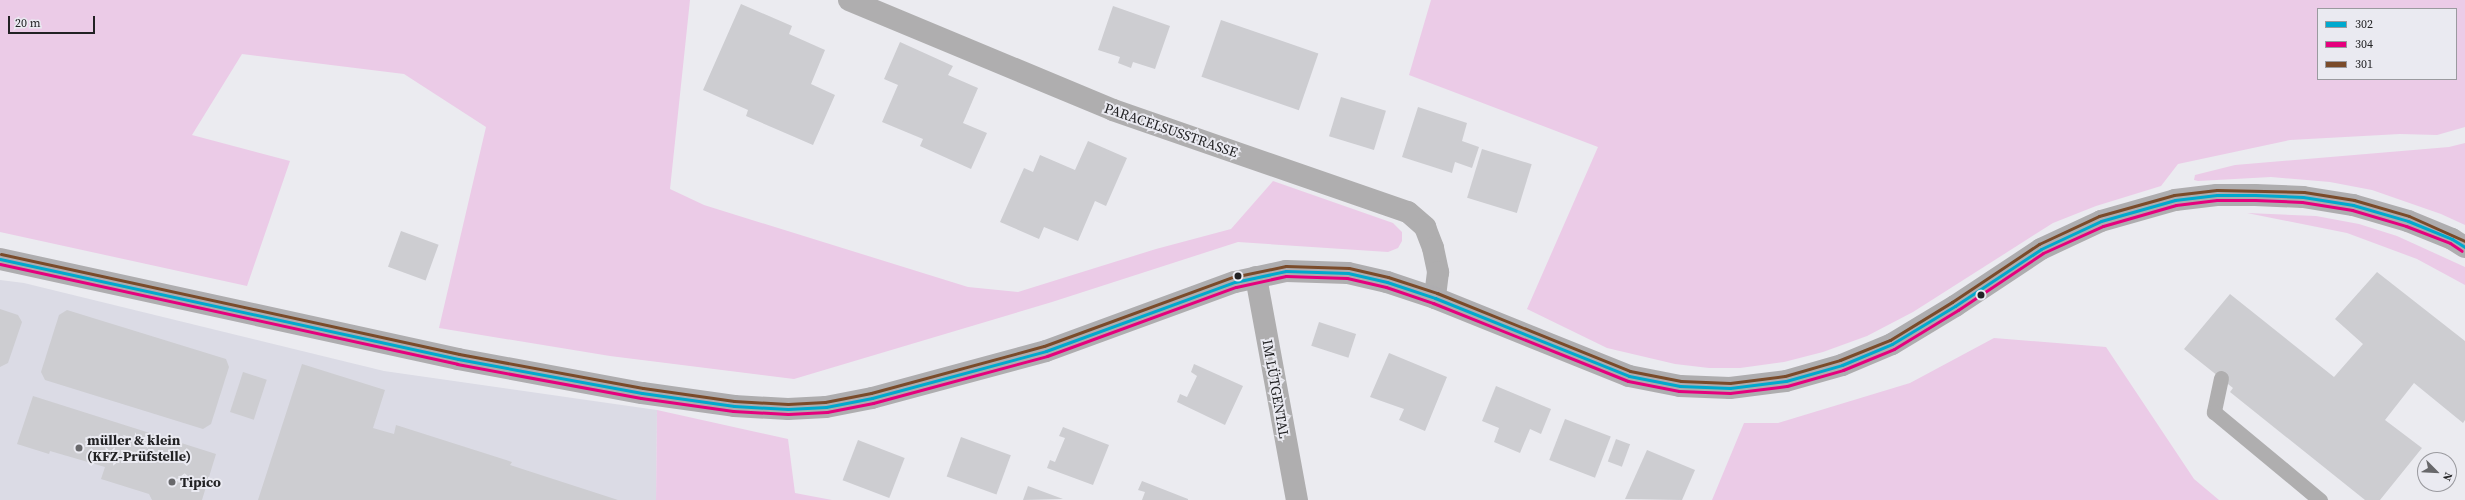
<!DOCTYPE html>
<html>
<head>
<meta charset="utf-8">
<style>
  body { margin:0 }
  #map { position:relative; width:2465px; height:500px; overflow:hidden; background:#ebebf0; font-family:"Source Serif 4",serif }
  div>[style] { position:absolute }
  .built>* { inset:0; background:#dbdbe5 }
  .green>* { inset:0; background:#ebcbe7 }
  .building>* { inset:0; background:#cdcdd1; transform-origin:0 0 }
  .lane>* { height:15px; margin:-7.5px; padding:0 7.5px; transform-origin:7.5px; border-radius:7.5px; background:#afaeaf }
  .street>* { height:22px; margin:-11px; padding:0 11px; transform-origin:11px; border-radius:11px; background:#afaeaf }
  .secondary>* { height:22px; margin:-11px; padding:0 11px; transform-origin:11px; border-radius:11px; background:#aeadaf }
  .bus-1>* { height:3px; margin:-1.5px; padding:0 1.5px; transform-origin:1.5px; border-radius:1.5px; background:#00a9ce }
  .bus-2>* { height:3px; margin:-1.5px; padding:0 1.5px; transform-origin:1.5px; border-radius:1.5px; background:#e5007d }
  .bus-3>* { height:3px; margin:-1.5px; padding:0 1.5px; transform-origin:1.5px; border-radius:1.5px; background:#7a4b2a }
  .dots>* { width:11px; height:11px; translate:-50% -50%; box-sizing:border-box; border:2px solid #eaeaf1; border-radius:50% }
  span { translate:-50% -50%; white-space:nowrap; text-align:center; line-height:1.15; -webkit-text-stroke:4px #eaeaf1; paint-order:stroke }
  .street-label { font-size:14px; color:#222224 }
  .poi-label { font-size:14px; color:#222224; font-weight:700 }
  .left { translate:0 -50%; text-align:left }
  .legend { position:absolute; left:2317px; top:8px; width:140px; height:72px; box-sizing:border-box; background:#eaeaf1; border:1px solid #9a9a9f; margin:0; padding:5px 7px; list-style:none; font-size:12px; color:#222224 }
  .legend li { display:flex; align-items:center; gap:8px; height:20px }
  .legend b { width:20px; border:1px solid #9a9a9f }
  .north { position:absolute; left:2417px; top:452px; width:40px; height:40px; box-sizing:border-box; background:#eaeaf1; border:1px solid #9a9a9f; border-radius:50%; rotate:114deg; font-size:11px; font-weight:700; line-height:16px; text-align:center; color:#222224 }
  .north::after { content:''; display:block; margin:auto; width:14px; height:18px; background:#68686b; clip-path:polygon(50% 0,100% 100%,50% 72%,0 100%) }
  .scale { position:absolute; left:8px; top:16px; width:87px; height:18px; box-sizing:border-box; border:2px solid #222224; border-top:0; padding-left:5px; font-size:12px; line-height:14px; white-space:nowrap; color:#222224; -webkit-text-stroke:3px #eaeaf1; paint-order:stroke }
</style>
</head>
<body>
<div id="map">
  <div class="built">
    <div style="clip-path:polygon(0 280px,24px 283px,384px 371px,657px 410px,656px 500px,0 500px)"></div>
  </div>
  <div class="green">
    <div style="clip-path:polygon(0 0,690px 0,670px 189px,704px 205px,968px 287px,1018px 292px,1156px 249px,1231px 229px,1273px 181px,1393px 223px,1402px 232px,1402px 241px,1398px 248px,1388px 252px,1238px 242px,1052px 302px,794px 379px,610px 356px,439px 328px,486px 127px,404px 74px,242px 54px,192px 135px,290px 161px,247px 286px,0 232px)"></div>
    <div style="clip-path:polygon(evenodd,1431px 0,2465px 0,2465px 127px,2437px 135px,2400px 134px,2290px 140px,2178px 164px,2161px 186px,2096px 206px,2053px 223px,1913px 312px,1867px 336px,1823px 352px,1784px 362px,1740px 368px,1709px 368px,1675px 364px,1607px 348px,1527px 309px,1598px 147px,1409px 75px,1431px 0,2318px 9px,2456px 9px,2456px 79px,2318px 79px,2318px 9px)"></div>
    <div style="clip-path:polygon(2465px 143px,2465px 225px,2441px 214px,2372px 190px,2330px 182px,2271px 177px,2198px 181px,2194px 180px,2195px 175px,2235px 165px,2449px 147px)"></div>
    <div style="clip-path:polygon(2247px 213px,2316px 216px,2359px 224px,2397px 236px,2465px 267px,2465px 285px,2417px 259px,2347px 233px)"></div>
    <div style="clip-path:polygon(1994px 338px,2106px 347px,2194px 479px,2219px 500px,1712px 500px,1744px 423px,1778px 423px,1910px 383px)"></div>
    <div style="clip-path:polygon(657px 410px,788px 439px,795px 493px,832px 500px,656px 500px)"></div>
  </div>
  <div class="building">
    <div style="clip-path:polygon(741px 4px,792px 26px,789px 34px,825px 50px,811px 84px,835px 95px,813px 145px,746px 116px,748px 110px,703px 90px)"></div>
    <div style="clip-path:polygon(1113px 6px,1170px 26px,1155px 69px,1133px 62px,1131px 68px,1118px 63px,1120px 57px,1098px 50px)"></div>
    <div style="left:1221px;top:20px;width:103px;height:60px;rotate:19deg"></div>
    <div style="clip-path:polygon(900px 42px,953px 66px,948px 75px,978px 88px,963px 123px,987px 133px,971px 169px,920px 146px,923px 139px,882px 122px,898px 85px,884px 79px)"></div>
    <div style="left:1341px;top:97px;width:47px;height:41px;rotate:17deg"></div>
    <div style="clip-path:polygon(1418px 107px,1467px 123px,1462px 141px,1479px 147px,1472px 168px,1455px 162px,1452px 173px,1402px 157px)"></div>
    <div style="clip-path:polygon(1088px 141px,1127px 158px,1106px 206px,1095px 201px,1078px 241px,1044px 227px,1039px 239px,1000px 222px,1024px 168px,1033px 172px,1040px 155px,1075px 170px)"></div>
    <div style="left:1482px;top:149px;width:52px;height:51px;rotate:17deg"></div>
    <div style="left:401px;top:231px;width:40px;height:38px;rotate:20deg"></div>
    <div style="clip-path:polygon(2377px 272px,2465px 341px,2465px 420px,2463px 423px,2414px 383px,2385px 420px,2422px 448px,2380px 500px,2365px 500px,2230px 392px,2233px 388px,2184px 349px,2230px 294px,2334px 377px,2363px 344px,2335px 319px)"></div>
    <div style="clip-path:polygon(0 309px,18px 315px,22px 322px,8px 363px,0 367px)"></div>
    <div style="clip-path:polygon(67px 310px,226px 359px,229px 367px,211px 424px,203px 429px,45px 380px,41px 372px,59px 315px)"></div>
    <div style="left:1319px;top:322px;width:39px;height:25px;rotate:18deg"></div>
    <div style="clip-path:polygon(1389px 353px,1447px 377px,1425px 431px,1399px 420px,1404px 409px,1370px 397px)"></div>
    <div style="clip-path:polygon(302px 364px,385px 390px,373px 428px,394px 434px,396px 425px,512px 462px,510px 465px,618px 500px,258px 500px)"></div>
    <div style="clip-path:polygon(1194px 364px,1243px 386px,1225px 425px,1177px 402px,1180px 394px,1187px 397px,1197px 376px,1191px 372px)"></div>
    <div style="left:243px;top:372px;width:25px;height:42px;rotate:18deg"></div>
    <div style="clip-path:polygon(1496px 386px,1551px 409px,1541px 434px,1530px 429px,1520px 453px,1494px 442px,1499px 428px,1482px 421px)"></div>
    <div style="clip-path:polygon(33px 396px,216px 454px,202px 500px,152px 500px,149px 494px,101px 479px,105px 467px,50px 451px,49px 454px,17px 444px)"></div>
    <div style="left:1565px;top:419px;width:49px;height:44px;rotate:21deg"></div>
    <div style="clip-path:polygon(1063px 427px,1109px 445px,1093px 485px,1047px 468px,1050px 460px,1055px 462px,1065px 438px,1059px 436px)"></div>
    <div style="left:961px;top:437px;width:53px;height:42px;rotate:20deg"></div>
    <div style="left:1616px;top:439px;width:15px;height:24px;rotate:20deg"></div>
    <div style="left:858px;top:440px;width:50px;height:43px;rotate:21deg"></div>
    <div style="clip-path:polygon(1647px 450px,1695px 470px,1682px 500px,1625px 499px)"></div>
    <div style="clip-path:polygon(1142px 481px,1188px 499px,1188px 500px,1142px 500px,1145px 492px,1138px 490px)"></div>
    <div style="clip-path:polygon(1028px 486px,1063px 499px,1023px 500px)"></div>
  </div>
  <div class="lane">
    <div style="left:2221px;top:378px;width:35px;rotate:102deg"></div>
    <div style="left:2214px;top:412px;width:138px;rotate:39.7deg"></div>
  </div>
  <div class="street">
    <div style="left:849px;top:0;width:286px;rotate:22.6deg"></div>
    <div style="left:1113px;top:110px;width:312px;rotate:19.1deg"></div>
    <div style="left:1408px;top:212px;width:23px;rotate:41deg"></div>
    <div style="left:1425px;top:227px;width:22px;rotate:69deg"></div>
    <div style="left:1433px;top:248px;width:25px;rotate:78deg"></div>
    <div style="left:1438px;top:272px;width:26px;rotate:97deg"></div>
    <div style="left:1256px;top:277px;width:227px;rotate:79.6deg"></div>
  </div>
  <div class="secondary">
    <div style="left:0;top:259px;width:469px;rotate:12.3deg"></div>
    <div style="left:458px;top:359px;width:187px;rotate:10.5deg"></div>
    <div style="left:642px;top:393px;width:93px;rotate:8deg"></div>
    <div style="left:734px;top:406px;width:54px;rotate:3.2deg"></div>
    <div style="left:788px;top:409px;width:38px;rotate:-3deg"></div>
    <div style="left:826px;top:407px;width:47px;rotate:-11.1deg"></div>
    <div style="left:872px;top:398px;width:180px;rotate:-15.1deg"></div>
    <div style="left:1046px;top:351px;width:201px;rotate:-20.1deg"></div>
    <div style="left:1235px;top:282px;width:52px;rotate:-12.2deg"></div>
    <div style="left:1286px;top:271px;width:62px;rotate:1.8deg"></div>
    <div style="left:1348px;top:273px;width:40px;rotate:13deg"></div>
    <div style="left:1387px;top:282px;width:51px;rotate:18.4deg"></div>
    <div style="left:1435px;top:298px;width:209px;rotate:21.9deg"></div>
    <div style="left:1629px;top:376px;width:52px;rotate:11.1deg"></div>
    <div style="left:1680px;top:386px;width:50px;rotate:2.3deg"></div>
    <div style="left:1730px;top:388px;width:56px;rotate:-7.1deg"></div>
    <div style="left:1786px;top:381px;width:58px;rotate:-15.9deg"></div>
    <div style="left:1842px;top:365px;width:54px;rotate:-22.8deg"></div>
    <div style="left:1892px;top:344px;width:74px;rotate:-31.1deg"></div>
    <div style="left:1955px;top:306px;width:103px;rotate:-33.5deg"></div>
    <div style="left:2041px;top:249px;width:66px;rotate:-25deg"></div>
    <div style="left:2101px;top:221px;width:77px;rotate:-15.8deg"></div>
    <div style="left:2175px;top:200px;width:42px;rotate:-6.8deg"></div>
    <div style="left:2217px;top:195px;width:38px"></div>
    <div style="left:2255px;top:195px;width:48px;rotate:2.4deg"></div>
    <div style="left:2303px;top:197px;width:51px;rotate:9.1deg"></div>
    <div style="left:2353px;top:205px;width:57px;rotate:16.2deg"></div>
    <div style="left:2408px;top:221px;width:48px;rotate:22.2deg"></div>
    <div style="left:2452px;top:239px;width:15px;rotate:32deg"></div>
  </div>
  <div class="bus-1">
    <div style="left:0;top:259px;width:469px;rotate:12.3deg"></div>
    <div style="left:458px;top:359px;width:187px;rotate:10.5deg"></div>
    <div style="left:642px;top:393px;width:93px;rotate:8deg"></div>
    <div style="left:734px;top:406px;width:54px;rotate:3.2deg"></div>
    <div style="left:788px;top:409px;width:38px;rotate:-3deg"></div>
    <div style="left:826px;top:407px;width:47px;rotate:-11.1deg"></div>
    <div style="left:872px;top:398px;width:180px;rotate:-15.1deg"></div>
    <div style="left:1046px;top:351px;width:201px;rotate:-20.1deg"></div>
    <div style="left:1235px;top:282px;width:52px;rotate:-12.2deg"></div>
    <div style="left:1286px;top:271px;width:62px;rotate:1.8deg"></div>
    <div style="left:1348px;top:273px;width:40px;rotate:13deg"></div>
    <div style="left:1387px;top:282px;width:51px;rotate:18.4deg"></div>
    <div style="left:1435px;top:298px;width:209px;rotate:21.9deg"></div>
    <div style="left:1629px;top:376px;width:52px;rotate:11.1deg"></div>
    <div style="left:1680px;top:386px;width:50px;rotate:2.3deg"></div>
    <div style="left:1730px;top:388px;width:56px;rotate:-7.1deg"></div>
    <div style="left:1786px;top:381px;width:58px;rotate:-15.9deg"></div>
    <div style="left:1842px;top:365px;width:54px;rotate:-22.8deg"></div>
    <div style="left:1892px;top:344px;width:74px;rotate:-31.1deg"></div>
    <div style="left:1955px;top:306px;width:103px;rotate:-33.5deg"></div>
    <div style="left:2041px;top:249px;width:66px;rotate:-25deg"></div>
    <div style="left:2101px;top:221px;width:77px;rotate:-15.8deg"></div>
    <div style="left:2175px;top:200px;width:42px;rotate:-6.8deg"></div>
    <div style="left:2217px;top:195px;width:38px"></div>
    <div style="left:2255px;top:195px;width:48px;rotate:2.4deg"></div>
    <div style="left:2303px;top:197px;width:51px;rotate:9.1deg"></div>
    <div style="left:2353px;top:205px;width:57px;rotate:16.2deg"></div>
    <div style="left:2408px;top:221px;width:48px;rotate:22.2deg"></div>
    <div style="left:2452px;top:239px;width:15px;rotate:32deg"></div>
  </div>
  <div class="bus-2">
    <div style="left:0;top:264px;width:468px;rotate:12.3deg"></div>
    <div style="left:457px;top:364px;width:187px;rotate:10.5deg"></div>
    <div style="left:641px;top:398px;width:93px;rotate:8deg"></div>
    <div style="left:733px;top:411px;width:55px;rotate:3.1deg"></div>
    <div style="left:788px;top:414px;width:39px;rotate:-3deg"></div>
    <div style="left:827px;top:412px;width:47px;rotate:-11.1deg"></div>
    <div style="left:873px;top:403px;width:180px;rotate:-15.1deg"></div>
    <div style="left:1047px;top:356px;width:201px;rotate:-20.1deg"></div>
    <div style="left:1236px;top:287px;width:51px;rotate:-12.4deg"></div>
    <div style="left:1286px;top:276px;width:61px;rotate:1.9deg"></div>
    <div style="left:1347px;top:278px;width:40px;rotate:13deg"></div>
    <div style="left:1386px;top:287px;width:50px;rotate:18.8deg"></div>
    <div style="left:1433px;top:303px;width:210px;rotate:21.8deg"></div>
    <div style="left:1628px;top:381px;width:52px;rotate:11.1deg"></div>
    <div style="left:1679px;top:391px;width:51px;rotate:2.2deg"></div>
    <div style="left:1730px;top:393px;width:57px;rotate:-7deg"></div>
    <div style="left:1787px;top:386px;width:58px;rotate:-15.9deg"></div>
    <div style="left:1843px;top:370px;width:55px;rotate:-22.4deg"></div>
    <div style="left:1894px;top:349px;width:75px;rotate:-31.4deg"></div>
    <div style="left:1958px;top:310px;width:102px;rotate:-33.8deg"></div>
    <div style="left:2043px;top:253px;width:66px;rotate:-24.2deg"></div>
    <div style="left:2103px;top:226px;width:76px;rotate:-16deg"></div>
    <div style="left:2176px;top:205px;width:41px;rotate:-7deg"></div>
    <div style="left:2217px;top:200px;width:38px"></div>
    <div style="left:2255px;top:200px;width:47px;rotate:2.4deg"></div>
    <div style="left:2302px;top:202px;width:51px;rotate:9.1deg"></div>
    <div style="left:2352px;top:210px;width:56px;rotate:16.5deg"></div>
    <div style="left:2406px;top:226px;width:47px;rotate:21.1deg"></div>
    <div style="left:2450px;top:243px;width:14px;rotate:34deg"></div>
  </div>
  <div class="bus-3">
    <div style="left:1px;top:254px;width:469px;rotate:12.3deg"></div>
    <div style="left:459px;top:354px;width:187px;rotate:10.5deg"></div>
    <div style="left:643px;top:388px;width:92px;rotate:8.1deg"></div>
    <div style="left:734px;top:401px;width:54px;rotate:3.2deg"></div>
    <div style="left:788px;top:404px;width:37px;rotate:-3deg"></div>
    <div style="left:825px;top:402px;width:47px;rotate:-11.1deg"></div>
    <div style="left:871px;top:393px;width:179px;rotate:-15.2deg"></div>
    <div style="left:1044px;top:346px;width:201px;rotate:-20.1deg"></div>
    <div style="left:1233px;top:277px;width:54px;rotate:-11.7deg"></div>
    <div style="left:1286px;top:266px;width:63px;rotate:1.8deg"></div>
    <div style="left:1349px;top:268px;width:40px;rotate:13deg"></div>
    <div style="left:1388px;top:277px;width:52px;rotate:18.1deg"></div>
    <div style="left:1437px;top:293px;width:208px;rotate:22deg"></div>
    <div style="left:1630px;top:371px;width:52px;rotate:11.1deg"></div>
    <div style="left:1681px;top:381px;width:49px;rotate:2.3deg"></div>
    <div style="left:1730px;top:383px;width:55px;rotate:-7.3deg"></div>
    <div style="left:1785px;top:376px;width:57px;rotate:-16.2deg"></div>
    <div style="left:1840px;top:360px;width:54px;rotate:-21.8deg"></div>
    <div style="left:1890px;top:340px;width:73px;rotate:-31.5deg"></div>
    <div style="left:1952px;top:302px;width:105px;rotate:-33.7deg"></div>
    <div style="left:2039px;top:244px;width:66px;rotate:-25deg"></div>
    <div style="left:2099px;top:216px;width:78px;rotate:-15.6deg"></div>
    <div style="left:2174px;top:195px;width:43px;rotate:-6.6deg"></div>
    <div style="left:2217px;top:190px;width:87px;rotate:1.3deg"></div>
    <div style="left:2304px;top:192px;width:51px;rotate:9.1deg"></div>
    <div style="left:2354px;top:200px;width:57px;rotate:16.2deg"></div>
    <div style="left:2409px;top:216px;width:61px;rotate:24.1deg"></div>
  </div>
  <div class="dots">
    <div style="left:1238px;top:276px;background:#222224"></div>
    <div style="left:1981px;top:295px;background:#222224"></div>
    <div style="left:79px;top:448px;background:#68686b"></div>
    <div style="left:172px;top:482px;background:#68686b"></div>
  </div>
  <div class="street-label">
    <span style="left:1171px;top:130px;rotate:19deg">PARACELSUSSTRASSE</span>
    <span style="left:1276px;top:389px;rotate:80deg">IM LÜTGENTAL</span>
  </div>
  <div class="poi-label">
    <span class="left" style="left:87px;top:448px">müller &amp; klein<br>(KFZ-Prüfstelle)</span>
    <span class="left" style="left:180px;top:482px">Tipico</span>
  </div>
  <ul class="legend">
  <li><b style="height:5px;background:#00a9ce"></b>302</li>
  <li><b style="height:5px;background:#e5007d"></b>304</li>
  <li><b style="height:5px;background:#7a4b2a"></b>301</li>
  </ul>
  <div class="north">N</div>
  <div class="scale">20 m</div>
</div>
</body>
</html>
